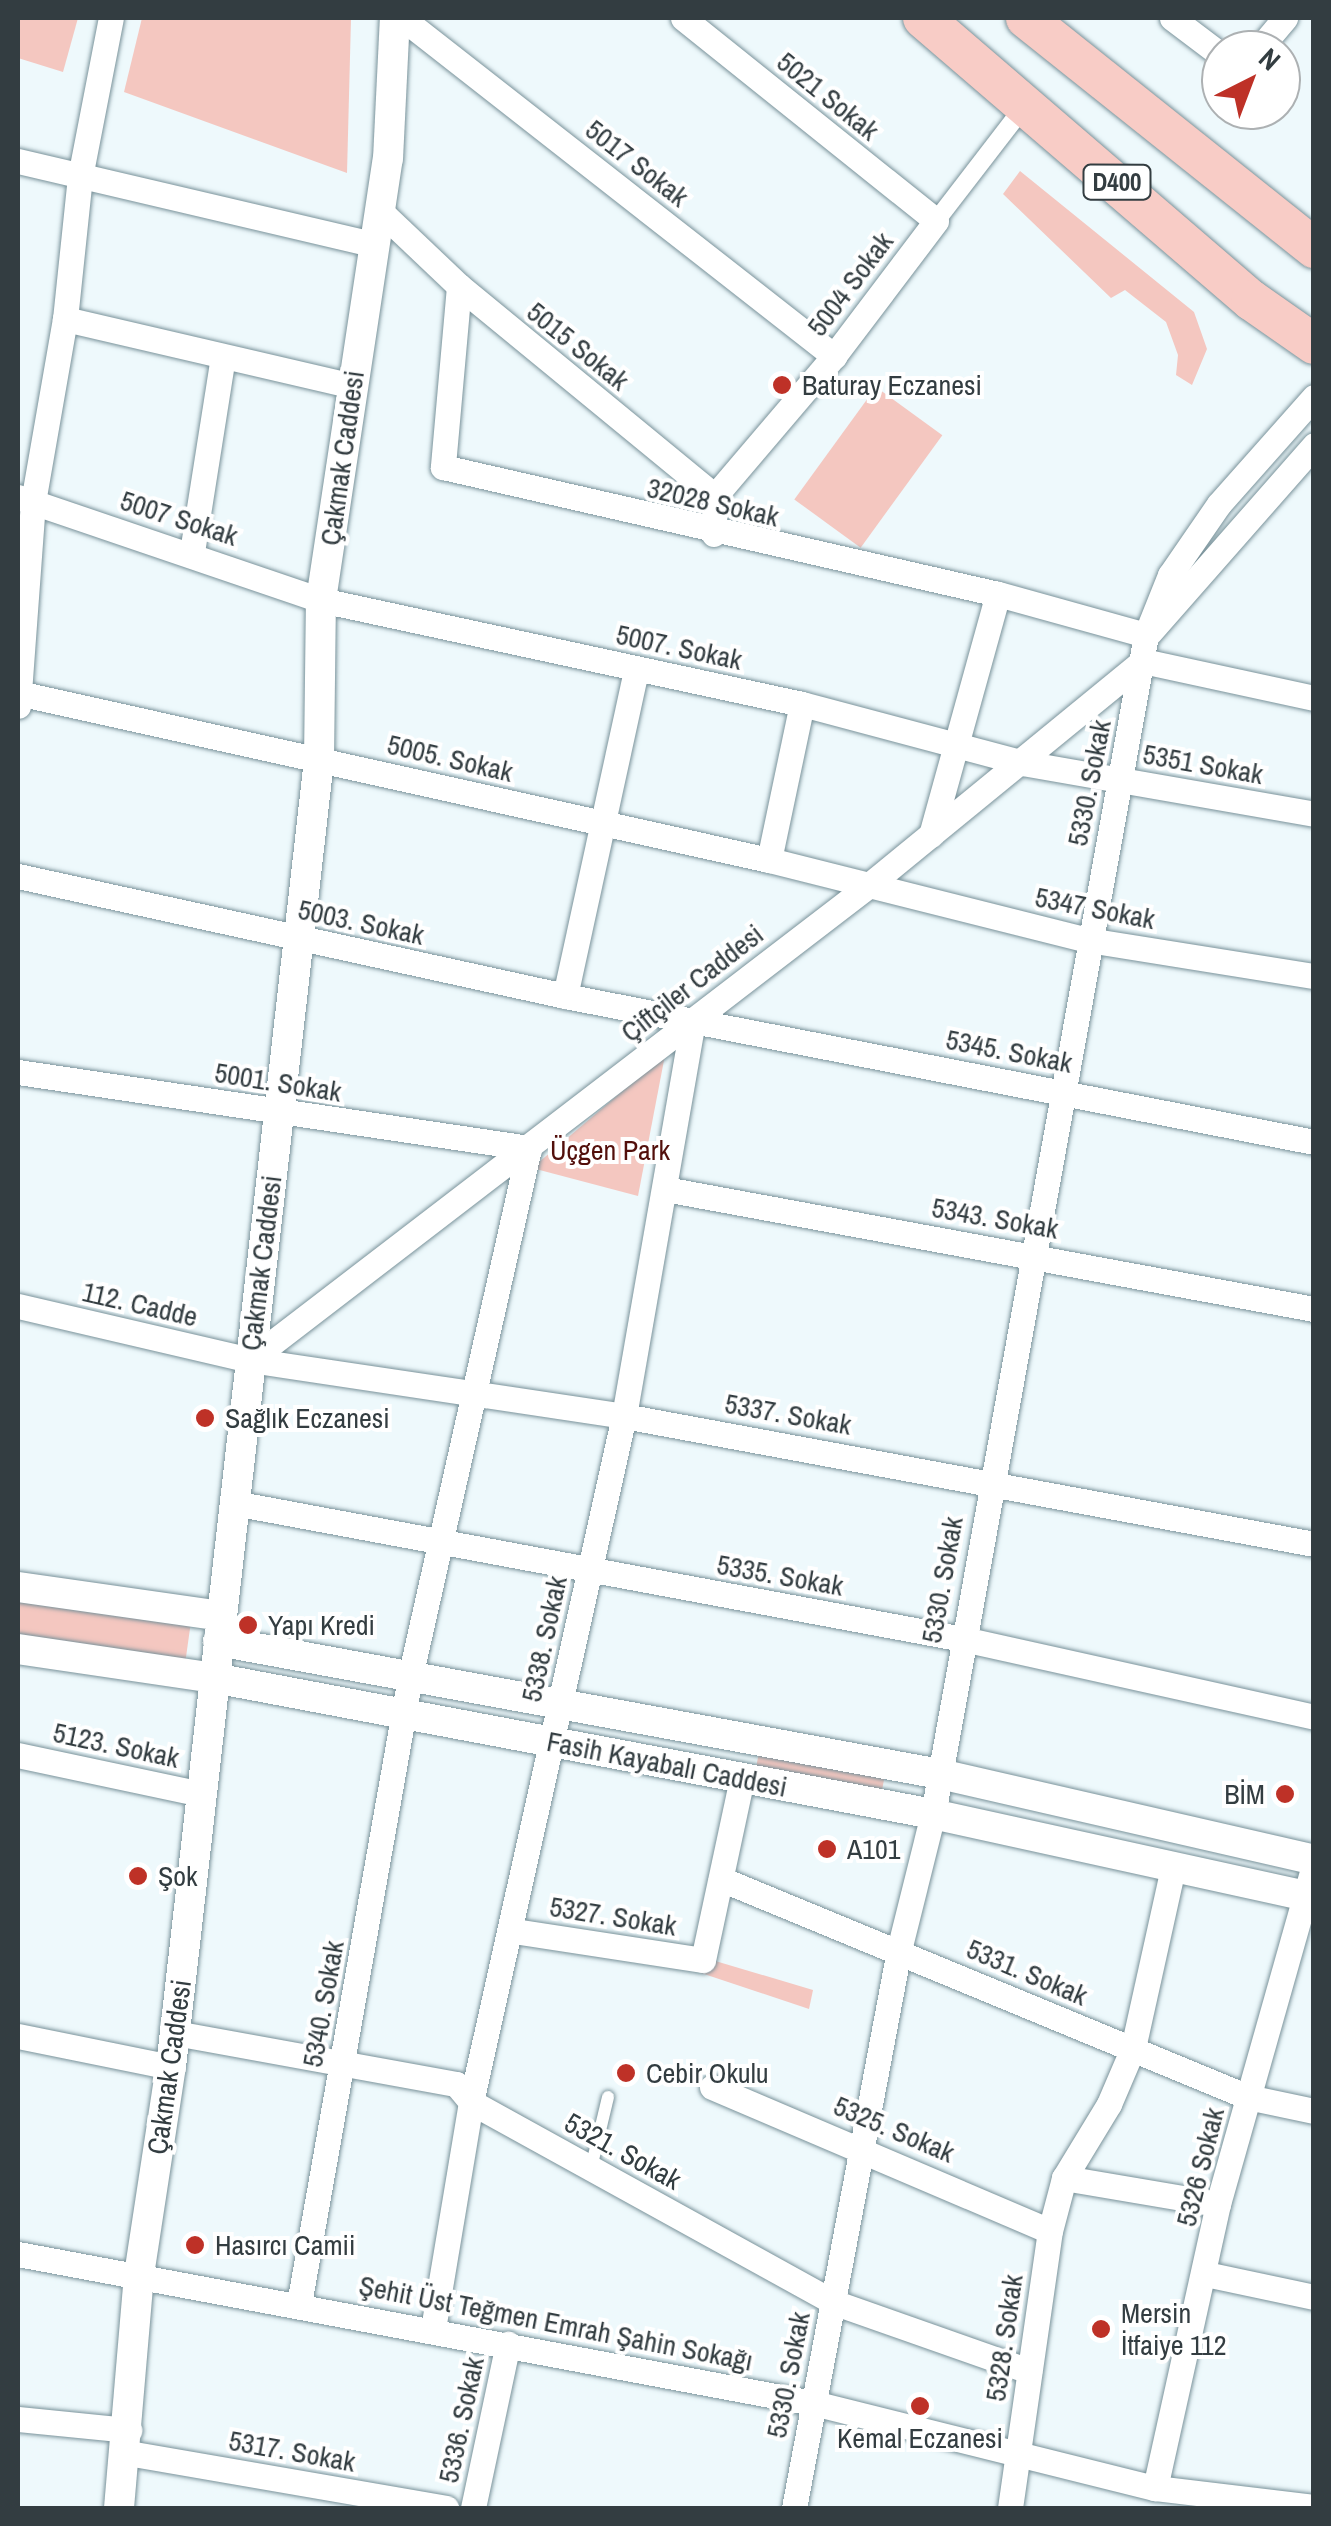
<!DOCTYPE html>
<html>
<head>
<meta charset="utf-8">
<style>
  body { margin:0 }
  #map { position:relative; width:1331px; height:2526px; overflow:hidden; background:#eef9fc; font-family:"Archivo Narrow",sans-serif }
  div>[style] { position:absolute }
  .green>* { inset:0; background:#f4c7c0; transform-origin:0 0 }
  .roads { filter:drop-shadow(0 0 2px #79929a) drop-shadow(0 0 2px #79929a) }
  .service>* { height:12px; margin:-6px; padding:0 6px; transform-origin:6px; border-radius:6px; background:#fff }
  .pedestrian>* { height:18px; margin:-9px; padding:0 9px; transform-origin:9px; border-radius:9px; background:#fff }
  .minor>* { height:25px; margin:-12.5px; padding:0 12.5px; transform-origin:12.5px; border-radius:12.5px; background:#fff }
  .tertiary>* { height:30px; margin:-15px; padding:0 15px; transform-origin:15px; border-radius:15px; background:#fff }
  .trunk>* { height:40px; margin:-20px; padding:0 20px; transform-origin:20px; border-radius:20px; background:#f8ccc6 }
  .dots>* { width:28px; height:28px; translate:-50% -50%; box-sizing:border-box; border:5px solid #fff; border-radius:50% }
  span { translate:-50% -50%; white-space:nowrap; text-align:center; line-height:1.15; -webkit-text-stroke:8px #fff; paint-order:stroke }
  .shield-label span { padding:2px 8px; background:#fff; border:2px solid; border-radius:8px; -webkit-text-stroke-width:0 }
  .shield-label { font-size:25px; color:#333d41; font-weight:700 }
  .street-label { font-size:28px; color:#333d41 }
  .poi-label { font-size:28px; color:#333d41 }
  .left { translate:0 -50%; text-align:left }
  .right { translate:-100% -50%; text-align:right }
  .park-label { font-size:28px; color:#520f0b }
  .frame { position:absolute; inset:0; border:20px solid #333d41; pointer-events:none }
  .north { position:absolute; left:1201px; top:30px; width:100px; height:100px; box-sizing:border-box; background:#fff; border:2px solid #adb1b3; border-radius:50%; rotate:42deg; font-size:28px; font-weight:700; line-height:40px; text-align:center; color:#333d41 }
  .north::after { content:''; display:block; margin:auto; width:35px; height:45px; background:#be3127; clip-path:polygon(50% 0,100% 100%,50% 72%,0 100%) }
</style>
</head>
<body>
<div id="map">
  <div class="green">
    <div style="clip-path:polygon(18px 18px,78px 18px,63px 72px,18px 58px)"></div>
    <div style="clip-path:polygon(142px 18px,351px 18px,347px 173px,124px 92px)"></div>
    <div style="clip-path:polygon(1020px 171px,1194px 312px,1207px 349px,1192px 385px,1176px 375px,1178px 355px,1166px 322px,1125px 290px,1111px 298px,1003px 194px)"></div>
    <div style="left:876px;top:387px;width:82px;height:139px;rotate:36deg"></div>
    <div style="clip-path:polygon(665px 1055px,638px 1196px,532px 1168px)"></div>
    <div style="left:18px;top:1595px;width:175px;height:46px;rotate:8deg"></div>
    <div style="left:760px;top:1747px;width:128px;height:31px;rotate:11deg"></div>
    <div style="clip-path:polygon(712px 1960px,813px 1990px,809px 2009px,701px 1973px)"></div>
  </div>
  <div class="roads">
    <div class="service">
      <div style="left:591px;top:2168px;width:73px;rotate:-76.5deg"></div>
    </div>
    <div class="pedestrian">
      <div style="left:936px;top:221px;width:149px;rotate:-52.4deg"></div>
    </div>
    <div class="minor">
      <div style="left:402px;top:18px;width:549px;rotate:38.04deg"></div>
      <div style="left:683px;top:18px;width:324px;rotate:38.7deg"></div>
      <div style="left:936px;top:221px;width:169px;rotate:127.1deg"></div>
      <div style="left:834px;top:356px;width:184px;rotate:130.4deg"></div>
      <div style="left:1172px;top:18px;width:61px;rotate:37.1deg"></div>
      <div style="left:1258px;top:50px;width:42px;rotate:-49.8deg"></div>
      <div style="left:18px;top:161px;width:363px;rotate:13.2deg"></div>
      <div style="left:380px;top:211px;width:109px;rotate:43.5deg"></div>
      <div style="left:459px;top:286px;width:331px;rotate:39.4deg"></div>
      <div style="left:715px;top:496px;width:38px;rotate:92deg"></div>
      <div style="left:459px;top:286px;width:182px;rotate:95.1deg"></div>
      <div style="left:443px;top:467px;width:569px;rotate:12.89deg"></div>
      <div style="left:998px;top:594px;width:154px;rotate:15.5deg"></div>
      <div style="left:65px;top:319px;width:296px;rotate:13.1deg"></div>
      <div style="left:18px;top:497px;width:320px;rotate:18.8deg"></div>
      <div style="left:321px;top:600px;width:492px;rotate:12.2deg"></div>
      <div style="left:802px;top:704px;width:229px;rotate:14.9deg"></div>
      <div style="left:1023px;top:763px;width:295px;rotate:9.9deg"></div>
      <div style="left:192px;top:552px;width:197px;rotate:-81deg"></div>
      <div style="left:1150px;top:632px;width:249px;rotate:-48.7deg"></div>
      <div style="left:1143px;top:661px;width:175px;rotate:12.2deg"></div>
      <div style="left:18px;top:693px;width:769px;rotate:12.54deg"></div>
      <div style="left:769px;top:860px;width:329px;rotate:14.1deg"></div>
      <div style="left:1088px;top:940px;width:229px;rotate:9.1deg"></div>
      <div style="left:18px;top:706px;width:205px;rotate:-85.8deg"></div>
      <div style="left:33px;top:502px;width:186px;rotate:-80.1deg"></div>
      <div style="left:65px;top:319px;width:143px;rotate:-84deg"></div>
      <div style="left:80px;top:177px;width:162px;rotate:-79deg"></div>
      <div style="left:931px;top:835px;width:250px;rotate:-74.5deg"></div>
      <div style="left:769px;top:860px;width:159px;rotate:-78.1deg"></div>
      <div style="left:18px;top:876px;width:560px;rotate:12.37deg"></div>
      <div style="left:565px;top:996px;width:763px;rotate:11.03deg"></div>
      <div style="left:565px;top:996px;width:335px;rotate:-77.7deg"></div>
      <div style="left:18px;top:1072px;width:517px;rotate:8.46deg"></div>
      <div style="left:665px;top:1189px;width:660px;rotate:10.48deg"></div>
      <div style="left:18px;top:1306px;width:238px;rotate:13.1deg"></div>
      <div style="left:250px;top:1360px;width:378px;rotate:8.5deg"></div>
      <div style="left:624px;top:1416px;width:702px;rotate:10.51deg"></div>
      <div style="left:250px;top:1360px;width:779px;rotate:-37.49deg"></div>
      <div style="left:868px;top:886px;width:355px;rotate:-39.3deg"></div>
      <div style="left:234px;top:1503px;width:742px;rotate:10.57deg"></div>
      <div style="left:963px;top:1639px;width:360px;rotate:12.5deg"></div>
      <div style="left:18px;top:1755px;width:187px;rotate:12deg"></div>
      <div style="left:721px;top:1879px;width:570px;rotate:22.47deg"></div>
      <div style="left:1248px;top:2097px;width:67px;rotate:12deg"></div>
      <div style="left:514px;top:1931px;width:191px;rotate:8.7deg"></div>
      <div style="left:703px;top:1960px;width:186px;rotate:-77.9deg"></div>
      <div style="left:175px;top:2033px;width:286px;rotate:10.3deg"></div>
      <div style="left:456px;top:2084px;width:23px;rotate:50deg"></div>
      <div style="left:471px;top:2102px;width:414px;rotate:28.9deg"></div>
      <div style="left:833px;top:2302px;width:208px;rotate:19.4deg"></div>
      <div style="left:18px;top:2036px;width:156px;rotate:11.5deg"></div>
      <div style="left:712px;top:2087px;width:367px;rotate:23.1deg"></div>
      <div style="left:1064px;top:2178px;width:156px;rotate:9.6deg"></div>
      <div style="left:18px;top:2254px;width:809px;rotate:10.62deg"></div>
      <div style="left:813px;top:2403px;width:352px;rotate:14deg"></div>
      <div style="left:1155px;top:2488px;width:160px;rotate:6.8deg"></div>
      <div style="left:1206px;top:2274px;width:110px;rotate:12deg"></div>
      <div style="left:299px;top:2304px;width:637px;rotate:-79.96deg"></div>
      <div style="left:410px;top:1677px;width:542px;rotate:-77.32deg"></div>
      <div style="left:433px;top:2329px;width:230px;rotate:-80.5deg"></div>
      <div style="left:471px;top:2102px;width:703px;rotate:-77.43deg"></div>
      <div style="left:624px;top:1416px;width:402px;rotate:-80.1deg"></div>
      <div style="left:18px;top:2419px;width:112px;rotate:5.7deg"></div>
      <div style="left:128px;top:2453px;width:323px;rotate:9.8deg"></div>
      <div style="left:1155px;top:2488px;width:291px;rotate:-77.5deg"></div>
      <div style="left:1218px;top:2204px;width:353px;rotate:-74.2deg"></div>
      <div style="left:473px;top:2508px;width:168px;rotate:-78deg"></div>
      <div style="left:794px;top:2508px;width:568px;rotate:-79.34deg"></div>
      <div style="left:899px;top:1950px;width:140px;rotate:-76deg"></div>
      <div style="left:933px;top:1814px;width:1198px;rotate:-79.76deg"></div>
      <div style="left:1146px;top:635px;width:65px;rotate:-68.2deg"></div>
      <div style="left:1170px;top:575px;width:86px;rotate:-55.4deg"></div>
      <div style="left:1219px;top:504px;width:143px;rotate:-48.4deg"></div>
      <div style="left:1010px;top:2508px;width:280px;rotate:-81.8deg"></div>
      <div style="left:1050px;top:2231px;width:55px;rotate:-75.2deg"></div>
      <div style="left:1064px;top:2178px;width:87px;rotate:-58.7deg"></div>
      <div style="left:1109px;top:2104px;width:61px;rotate:-66.8deg"></div>
      <div style="left:1133px;top:2048px;width:185px;rotate:-77.5deg"></div>
    </div>
    <div class="tertiary">
      <div style="left:18px;top:1587px;width:205px;rotate:8.1deg"></div>
      <div style="left:218px;top:1641px;width:734px;rotate:10.44deg"></div>
      <div style="left:940px;top:1774px;width:384px;rotate:12.9deg"></div>
      <div style="left:18px;top:1649px;width:198px;rotate:8.4deg"></div>
      <div style="left:214px;top:1678px;width:732px;rotate:10.71deg"></div>
      <div style="left:933px;top:1814px;width:390px;rotate:12.4deg"></div>
      <div style="left:119px;top:2508px;width:234px;rotate:-85.1deg"></div>
      <div style="left:139px;top:2275px;width:210px;rotate:-81.3deg"></div>
      <div style="left:171px;top:2067px;width:1315px;rotate:-83.54deg"></div>
      <div style="left:319px;top:760px;width:160px;rotate:-89.3deg"></div>
      <div style="left:321px;top:600px;width:446px;rotate:-81.4deg"></div>
      <div style="left:388px;top:159px;width:141px;rotate:-87.2deg"></div>
    </div>
    <div class="trunk">
      <div style="left:923px;top:18px;width:433px;rotate:40.7deg"></div>
      <div style="left:1251px;top:300px;width:77px;rotate:34.9deg"></div>
      <div style="left:1026px;top:18px;width:369px;rotate:38.6deg"></div>
    </div>
  </div>
  <div class="dots">
    <div style="left:782px;top:385px;background:#be3127"></div>
    <div style="left:205px;top:1418px;background:#be3127"></div>
    <div style="left:248px;top:1625px;background:#be3127"></div>
    <div style="left:1285px;top:1794px;background:#be3127"></div>
    <div style="left:827px;top:1849px;background:#be3127"></div>
    <div style="left:138px;top:1876px;background:#be3127"></div>
    <div style="left:626px;top:2073px;background:#be3127"></div>
    <div style="left:195px;top:2245px;background:#be3127"></div>
    <div style="left:1101px;top:2329px;background:#be3127"></div>
    <div style="left:920px;top:2406px;background:#be3127"></div>
  </div>
  <div class="shield-label">
    <span style="left:1117px;top:182px">D400</span>
  </div>
  <div class="street-label">
    <span style="left:828px;top:96px;rotate:39deg">5021 Sokak</span>
    <span style="left:637px;top:163px;rotate:38deg">5017 Sokak</span>
    <span style="left:850px;top:284px;rotate:-53deg">5004 Sokak</span>
    <span style="left:578px;top:346px;rotate:39deg">5015 Sokak</span>
    <span style="left:342px;top:458px;rotate:-82deg">Çakmak Caddesi</span>
    <span style="left:713px;top:502px;rotate:13deg">32028 Sokak</span>
    <span style="left:179px;top:518px;rotate:18deg">5007 Sokak</span>
    <span style="left:679px;top:647px;rotate:12deg">5007. Sokak</span>
    <span style="left:450px;top:758px;rotate:13deg">5005. Sokak</span>
    <span style="left:1203px;top:764px;rotate:10deg">5351 Sokak</span>
    <span style="left:1089px;top:783px;rotate:-79deg">5330. Sokak</span>
    <span style="left:1095px;top:908px;rotate:11deg">5347 Sokak</span>
    <span style="left:361px;top:922px;rotate:12deg">5003. Sokak</span>
    <span style="left:692px;top:983px;rotate:-38deg">Çiftçiler Caddesi</span>
    <span style="left:1009px;top:1051px;rotate:11deg">5345. Sokak</span>
    <span style="left:278px;top:1082px;rotate:9deg">5001. Sokak</span>
    <span style="left:995px;top:1218px;rotate:10deg">5343. Sokak</span>
    <span style="left:261px;top:1263px;rotate:-83deg">Çakmak Caddesi</span>
    <span style="left:140px;top:1304px;rotate:13deg">112. Cadde</span>
    <span style="left:788px;top:1414px;rotate:10deg">5337. Sokak</span>
    <span style="left:780px;top:1575px;rotate:10deg">5335. Sokak</span>
    <span style="left:942px;top:1580px;rotate:-80deg">5330. Sokak</span>
    <span style="left:544px;top:1639px;rotate:-78deg">5338. Sokak</span>
    <span style="left:116px;top:1745px;rotate:12deg">5123. Sokak</span>
    <span style="left:667px;top:1764px;rotate:11deg">Fasih Kayabalı Caddesi</span>
    <span style="left:613px;top:1916px;rotate:9deg">5327. Sokak</span>
    <span style="left:1027px;top:1972px;rotate:23deg">5331. Sokak</span>
    <span style="left:323px;top:2004px;rotate:-80deg">5340. Sokak</span>
    <span style="left:169px;top:2067px;rotate:-82deg">Çakmak Caddesi</span>
    <span style="left:894px;top:2129px;rotate:23deg">5325. Sokak</span>
    <span style="left:623px;top:2151px;rotate:29deg">5321. Sokak</span>
    <span style="left:1200px;top:2167px;rotate:-76deg">5326 Sokak</span>
    <span style="left:556px;top:2323px;rotate:11deg">Şehit Üst Teğmen Emrah Şahin Sokağı</span>
    <span style="left:1004px;top:2338px;rotate:-82deg">5328. Sokak</span>
    <span style="left:788px;top:2375px;rotate:-79deg">5330. Sokak</span>
    <span style="left:461px;top:2420px;rotate:-78deg">5336. Sokak</span>
    <span style="left:292px;top:2451px;rotate:10deg">5317. Sokak</span>
  </div>
  <div class="poi-label">
    <span class="left" style="left:802px;top:385px">Baturay Eczanesi</span>
    <span class="left" style="left:225px;top:1418px">Sağlık Eczanesi</span>
    <span class="left" style="left:268px;top:1625px">Yapı Kredi</span>
    <span class="right" style="left:1265px;top:1794px">BİM</span>
    <span class="left" style="left:847px;top:1849px">A101</span>
    <span class="left" style="left:158px;top:1876px">Şok</span>
    <span class="left" style="left:646px;top:2073px">Cebir Okulu</span>
    <span class="left" style="left:215px;top:2245px">Hasırcı Camii</span>
    <span class="left" style="left:1121px;top:2329px">Mersin<br>İtfaiye 112</span>
    <span style="left:920px;top:2438px">Kemal Eczanesi</span>
  </div>
  <div class="park-label">
    <span style="left:610px;top:1150px">Üçgen Park</span>
  </div>
  <div class="frame"></div>
  <div class="north">N</div>
</div>
</body>
</html>
